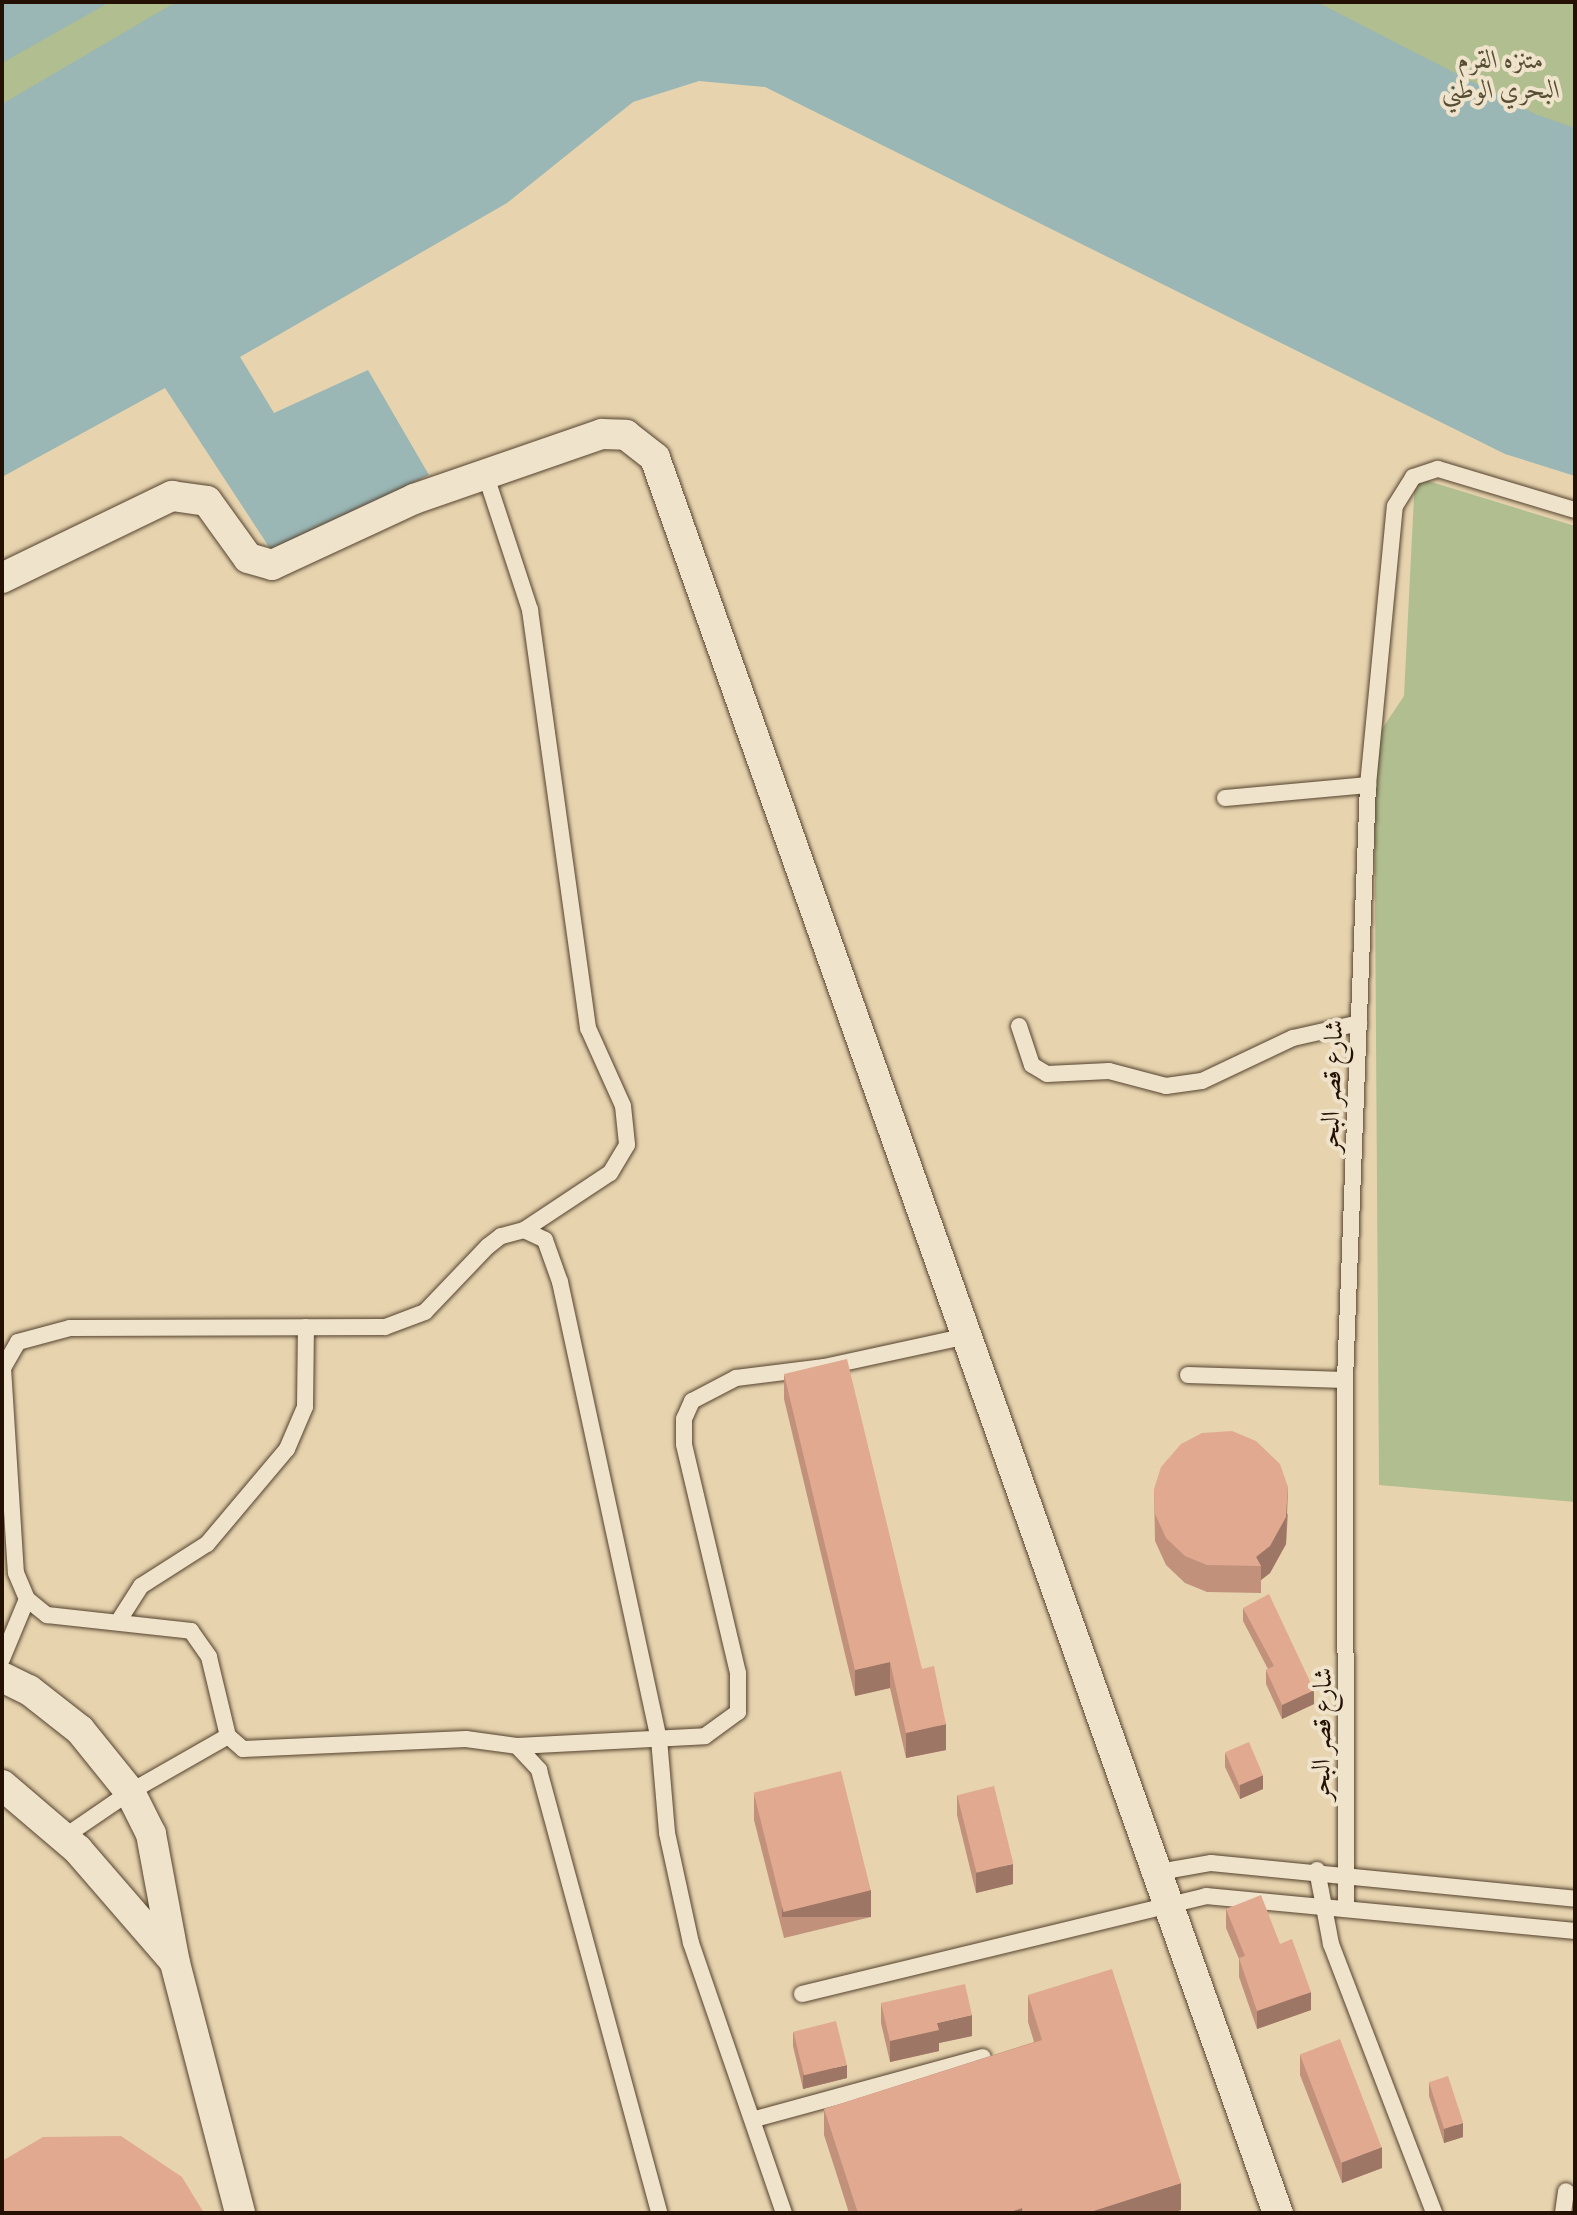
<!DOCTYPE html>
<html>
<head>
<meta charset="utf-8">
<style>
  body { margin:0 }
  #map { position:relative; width:1577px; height:2215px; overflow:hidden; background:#e7d4af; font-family:"IM FELL Double Pica",Amiri,serif }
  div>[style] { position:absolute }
  .green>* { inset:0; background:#b1be8f }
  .water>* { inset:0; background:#9ab6b5 }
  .roads { filter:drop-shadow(0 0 2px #55422e) drop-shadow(0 0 2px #55422e) }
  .service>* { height:16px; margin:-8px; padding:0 8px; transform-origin:8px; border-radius:8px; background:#efe3cb }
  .minor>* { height:30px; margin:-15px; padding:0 15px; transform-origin:15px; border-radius:15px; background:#efe3cb }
  .wall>* { inset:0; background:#c1917c }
  .shaded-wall>* { inset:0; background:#9d7665; transform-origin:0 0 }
  .building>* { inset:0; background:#e0a990; transform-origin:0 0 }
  span { translate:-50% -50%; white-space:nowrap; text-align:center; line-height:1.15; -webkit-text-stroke:8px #efe3cb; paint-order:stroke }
  .park-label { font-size:26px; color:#554e34; font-style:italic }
  .street-label { font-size:26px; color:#241103 }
  .frame { position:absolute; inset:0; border:4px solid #241103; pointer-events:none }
</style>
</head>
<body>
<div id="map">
  <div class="green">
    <div style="clip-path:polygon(2px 2px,253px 2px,2px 153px)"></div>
    <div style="clip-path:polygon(1183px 2px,1575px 2px,1575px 194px)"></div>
    <div style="clip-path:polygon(1415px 477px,1575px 526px,1575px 1502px,1379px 1485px,1374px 741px,1404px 696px)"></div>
  </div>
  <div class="water">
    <div style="clip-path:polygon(2px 2px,110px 2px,2px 63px)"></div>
    <div style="clip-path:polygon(176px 2px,1317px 2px,1535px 114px,1575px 128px,1575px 476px,1505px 454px,765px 87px,699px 81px,633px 102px,507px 203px,240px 357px,274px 413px,368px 370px,429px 475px,273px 553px,165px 388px,2px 477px,2px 104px)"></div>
  </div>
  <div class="roads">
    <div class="service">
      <div style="left:486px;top:476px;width:141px;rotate:71.8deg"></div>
      <div style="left:530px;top:610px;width:422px;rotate:82.1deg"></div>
      <div style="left:588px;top:1028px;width:85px;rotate:65.8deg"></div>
      <div style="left:623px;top:1106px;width:39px;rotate:84deg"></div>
      <div style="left:627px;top:1145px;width:33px;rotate:121deg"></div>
      <div style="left:610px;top:1173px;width:103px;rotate:146.5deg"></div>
      <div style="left:524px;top:1230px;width:24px;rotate:165deg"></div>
      <div style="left:501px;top:1236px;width:16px;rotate:142deg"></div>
      <div style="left:488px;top:1246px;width:91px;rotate:133.7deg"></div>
      <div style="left:425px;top:1312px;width:43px;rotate:159.4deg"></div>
      <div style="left:385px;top:1327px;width:315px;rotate:179.8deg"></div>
      <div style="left:70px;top:1328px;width:54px;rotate:164.9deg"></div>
      <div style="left:18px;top:1342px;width:30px;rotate:120deg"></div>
      <div style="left:3px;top:1368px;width:205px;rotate:86.4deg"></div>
      <div style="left:16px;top:1573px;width:28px;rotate:67deg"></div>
      <div style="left:27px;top:1599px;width:26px;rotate:39deg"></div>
      <div style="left:47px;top:1615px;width:145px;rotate:6.3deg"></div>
      <div style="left:191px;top:1631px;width:32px;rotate:55deg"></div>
      <div style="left:209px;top:1657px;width:81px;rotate:76.5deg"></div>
      <div style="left:228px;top:1736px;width:20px;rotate:41deg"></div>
      <div style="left:243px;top:1749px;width:223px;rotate:-2.6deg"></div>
      <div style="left:466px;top:1739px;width:51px;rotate:7.8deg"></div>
      <div style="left:517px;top:1746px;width:33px;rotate:47deg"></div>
      <div style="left:539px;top:1770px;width:459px;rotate:74.8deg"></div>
      <div style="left:1225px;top:798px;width:144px;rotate:-5.2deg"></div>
      <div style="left:1019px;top:1026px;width:41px;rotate:71.6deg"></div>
      <div style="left:1032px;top:1065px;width:17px;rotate:31deg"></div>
      <div style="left:1047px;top:1074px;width:62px;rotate:-2.8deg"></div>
      <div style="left:1109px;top:1071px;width:59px;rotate:14.7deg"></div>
      <div style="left:1166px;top:1086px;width:36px;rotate:-8deg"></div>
      <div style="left:1202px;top:1081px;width:101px;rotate:-25.3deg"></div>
      <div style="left:1293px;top:1038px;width:68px;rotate:-12.8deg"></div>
      <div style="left:524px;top:1230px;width:23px;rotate:25deg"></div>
      <div style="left:545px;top:1240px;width:45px;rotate:70.3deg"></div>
      <div style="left:560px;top:1282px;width:468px;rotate:77.8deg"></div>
      <div style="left:659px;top:1739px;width:94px;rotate:85.1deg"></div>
      <div style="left:667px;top:1833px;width:113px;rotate:77.7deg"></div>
      <div style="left:691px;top:1943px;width:286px;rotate:71deg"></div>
      <div style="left:1188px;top:1375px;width:157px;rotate:1.8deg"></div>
      <div style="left:118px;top:1622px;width:43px;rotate:-57.4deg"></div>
      <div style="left:141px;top:1586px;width:78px;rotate:-32.5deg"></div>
      <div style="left:207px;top:1544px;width:124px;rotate:-49.9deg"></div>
      <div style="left:287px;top:1449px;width:46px;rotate:-66.8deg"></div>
      <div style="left:305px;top:1407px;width:80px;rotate:-89.3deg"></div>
      <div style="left:2px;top:1659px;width:65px;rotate:-67.4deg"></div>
      <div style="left:517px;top:1746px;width:188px;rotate:-3deg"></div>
      <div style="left:705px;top:1736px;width:41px;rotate:-36deg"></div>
      <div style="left:738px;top:1712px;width:39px;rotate:-90deg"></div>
      <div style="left:738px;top:1673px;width:235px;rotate:-103.3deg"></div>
      <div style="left:684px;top:1444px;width:25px;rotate:-90deg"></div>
      <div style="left:684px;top:1419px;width:20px;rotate:-66deg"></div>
      <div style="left:692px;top:1401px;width:50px;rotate:-27.6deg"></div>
      <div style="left:736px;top:1378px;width:89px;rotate:-7.1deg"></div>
      <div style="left:824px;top:1367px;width:146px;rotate:-12.2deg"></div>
      <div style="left:64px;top:1837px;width:80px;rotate:-34.3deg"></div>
      <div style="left:130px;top:1792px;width:113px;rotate:-29.7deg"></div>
      <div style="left:1317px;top:1870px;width:75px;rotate:79.3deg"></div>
      <div style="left:1331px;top:1944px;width:288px;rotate:69deg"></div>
      <div style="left:1159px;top:1872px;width:53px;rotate:-9.8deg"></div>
      <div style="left:1211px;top:1863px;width:366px;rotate:5.6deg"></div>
      <div style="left:1346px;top:1908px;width:528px;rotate:-90.11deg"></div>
      <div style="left:1345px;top:1380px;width:595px;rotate:-87.79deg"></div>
      <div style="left:1368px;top:785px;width:280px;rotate:-84.5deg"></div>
      <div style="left:1395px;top:506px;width:34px;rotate:-58deg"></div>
      <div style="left:1413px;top:477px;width:26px;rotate:-18deg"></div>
      <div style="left:1438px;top:469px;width:143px;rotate:16.7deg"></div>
      <div style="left:802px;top:1994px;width:416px;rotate:-13.6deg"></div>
      <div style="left:1206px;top:1896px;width:371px;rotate:5.4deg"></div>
      <div style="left:755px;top:2119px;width:236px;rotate:-15.2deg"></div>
      <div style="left:1563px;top:2213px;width:22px;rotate:-82deg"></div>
    </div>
    <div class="minor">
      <div style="left:2px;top:578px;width:189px;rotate:-25.8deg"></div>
      <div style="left:172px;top:496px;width:35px;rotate:8deg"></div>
      <div style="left:207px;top:501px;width:70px;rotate:54.3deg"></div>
      <div style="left:248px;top:558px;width:25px;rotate:16deg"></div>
      <div style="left:272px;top:565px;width:157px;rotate:-24.9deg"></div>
      <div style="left:414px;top:499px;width:199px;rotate:-19.1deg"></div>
      <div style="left:602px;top:434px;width:24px;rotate:2deg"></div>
      <div style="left:626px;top:435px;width:37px;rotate:38deg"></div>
      <div style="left:655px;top:458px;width:1862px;rotate:70.46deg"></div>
      <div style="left:2px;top:1677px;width:30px;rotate:26deg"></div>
      <div style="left:29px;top:1690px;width:65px;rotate:38.1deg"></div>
      <div style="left:80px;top:1730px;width:80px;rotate:51.1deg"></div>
      <div style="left:130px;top:1792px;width:47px;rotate:63.4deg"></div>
      <div style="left:151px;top:1834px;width:131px;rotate:79.5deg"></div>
      <div style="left:175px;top:1963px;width:258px;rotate:75.4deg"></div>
      <div style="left:2px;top:1785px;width:100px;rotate:40.5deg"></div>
      <div style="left:78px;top:1850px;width:147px;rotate:49.1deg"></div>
    </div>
  </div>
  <div class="wall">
    <div style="clip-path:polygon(784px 1374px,922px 1669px,946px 1750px,906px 1758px,890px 1688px,855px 1696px,784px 1399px)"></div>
    <div style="clip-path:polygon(1154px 1489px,1288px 1514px,1286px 1544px,1270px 1573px,1261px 1580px,1261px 1593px,1207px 1592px,1185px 1583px,1166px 1565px,1155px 1541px)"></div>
    <div style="clip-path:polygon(1243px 1608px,1314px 1704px,1282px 1719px,1266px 1684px,1266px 1670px,1268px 1669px,1243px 1621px)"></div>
    <div style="clip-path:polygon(1225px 1753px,1263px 1789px,1240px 1799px,1225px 1767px)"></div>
    <div style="clip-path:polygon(754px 1793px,871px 1917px,784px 1938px,754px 1820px)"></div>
    <div style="clip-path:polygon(957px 1795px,1013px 1884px,976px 1893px,957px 1815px)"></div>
    <div style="clip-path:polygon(1226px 1909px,1280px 1944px,1311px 2010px,1257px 2029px,1239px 1977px,1239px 1959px,1226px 1928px)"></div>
    <div style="clip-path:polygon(1028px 1995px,1181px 2210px,1171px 2213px,849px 2213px,824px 2135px,824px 2109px,1034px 2042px,1028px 2022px)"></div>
    <div style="clip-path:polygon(881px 2003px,972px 2036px,939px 2043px,939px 2051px,890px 2062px,881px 2023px)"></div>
    <div style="clip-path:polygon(793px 2032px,847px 2078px,803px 2089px,793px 2046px)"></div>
    <div style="clip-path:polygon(1300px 2054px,1382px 2168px,1342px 2183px,1300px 2075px)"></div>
    <div style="clip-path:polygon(1429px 2082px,1463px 2137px,1444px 2143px,1429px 2096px)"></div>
  </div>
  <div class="shaded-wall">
    <div style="clip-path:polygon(1288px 1487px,1286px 1544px,1270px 1573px,1261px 1580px,1261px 1566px,1256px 1557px)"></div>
    <div style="clip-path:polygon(890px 1662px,890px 1688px,855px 1696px,855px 1670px)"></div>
    <div style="clip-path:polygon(1314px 1690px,1314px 1704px,1282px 1719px,1282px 1705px)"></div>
    <div style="clip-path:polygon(946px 1724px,946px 1750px,906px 1758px,906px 1733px)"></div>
    <div style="clip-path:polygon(1263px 1775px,1263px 1789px,1240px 1799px,1240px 1785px)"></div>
    <div style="clip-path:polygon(1013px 1864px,1013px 1884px,976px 1893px,976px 1872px)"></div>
    <div style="left:871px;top:1890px;width:27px;height:89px;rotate:90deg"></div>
    <div style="clip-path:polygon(1311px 1992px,1311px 2010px,1257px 2029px,1257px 2011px)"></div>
    <div style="clip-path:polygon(972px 2015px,972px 2036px,939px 2043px,939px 2051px,890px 2062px,890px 2041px,937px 2023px)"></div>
    <div style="clip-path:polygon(847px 2065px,847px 2078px,803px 2089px,803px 2075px)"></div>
    <div style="clip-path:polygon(1463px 2123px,1463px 2137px,1444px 2143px,1444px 2129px)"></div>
    <div style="clip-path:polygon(1382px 2147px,1382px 2168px,1342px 2183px,1342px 2162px)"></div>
    <div style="clip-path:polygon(1181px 2183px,1181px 2210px,1171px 2213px,1087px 2213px)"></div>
    <div style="clip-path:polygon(1022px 2208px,1022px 2213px,1007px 2213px)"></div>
  </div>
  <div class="building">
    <div style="clip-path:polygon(847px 1359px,922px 1669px,934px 1666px,946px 1724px,906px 1733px,890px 1662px,855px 1670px,784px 1374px)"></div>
    <div style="clip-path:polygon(1232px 1431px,1256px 1441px,1280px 1464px,1288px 1487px,1286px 1517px,1270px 1546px,1256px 1557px,1261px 1566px,1207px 1565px,1185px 1556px,1166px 1538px,1155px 1514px,1154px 1489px,1161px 1467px,1181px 1444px,1202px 1433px)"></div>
    <div style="clip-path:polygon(1269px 1594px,1314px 1690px,1282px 1705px,1266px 1670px,1274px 1666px,1243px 1608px)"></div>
    <div style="left:1249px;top:1742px;width:36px;height:26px;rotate:67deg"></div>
    <div style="left:841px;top:1771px;width:123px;height:90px;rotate:76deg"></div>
    <div style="left:994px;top:1786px;width:80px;height:38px;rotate:76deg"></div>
    <div style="clip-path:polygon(1261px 1895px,1280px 1944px,1292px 1939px,1311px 1992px,1257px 2011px,1239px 1958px,1245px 1956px,1226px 1909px)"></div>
    <div style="clip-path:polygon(1112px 1969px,1181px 2183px,1087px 2213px,1023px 2213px,1022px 2208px,1007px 2213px,858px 2213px,824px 2109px,1042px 2040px,1028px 1995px)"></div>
    <div style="clip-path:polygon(965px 1984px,972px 2015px,937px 2023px,939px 2030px,890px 2041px,881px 2003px)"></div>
    <div style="left:836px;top:2021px;width:45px;height:44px;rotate:76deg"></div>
    <div style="left:1340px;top:2039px;width:116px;height:43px;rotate:69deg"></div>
    <div style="left:1448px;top:2076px;width:49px;height:20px;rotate:72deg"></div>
    <div style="clip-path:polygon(121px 2136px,182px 2177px,204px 2213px,2px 2213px,2px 2161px,43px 2137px)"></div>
  </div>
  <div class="park-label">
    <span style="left:1501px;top:76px">متنزه القرم<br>البحري الوطني</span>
  </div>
  <div class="street-label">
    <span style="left:1333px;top:1086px;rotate:-88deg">شارع قصر البحر</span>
    <span style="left:1323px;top:1734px;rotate:-89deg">شارع قصر البحر</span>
  </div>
  <div class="frame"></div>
</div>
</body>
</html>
